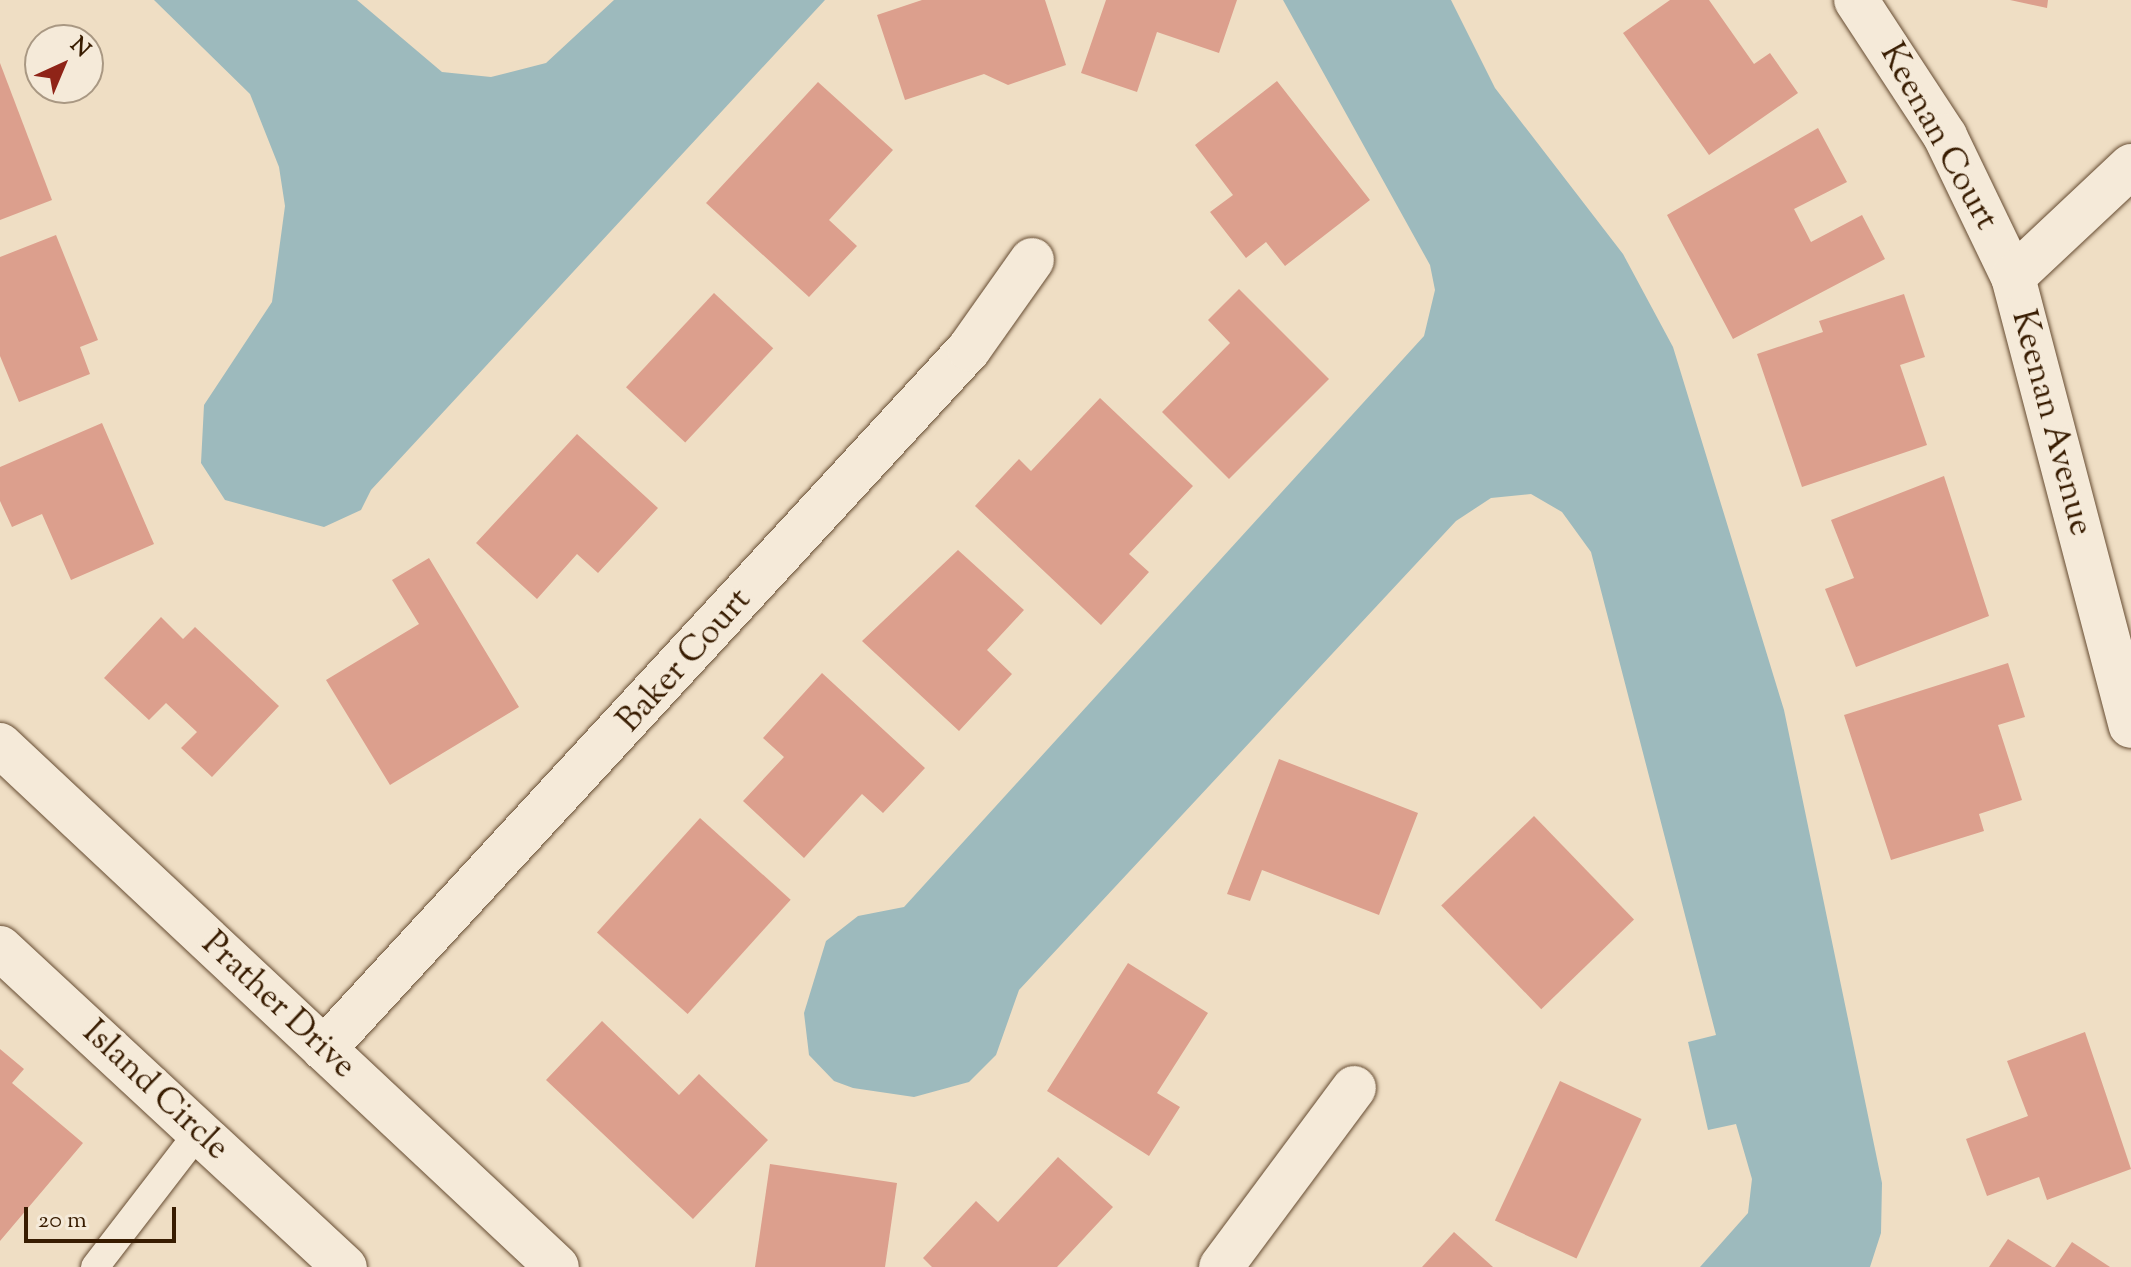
<!DOCTYPE html>
<html>
<head>
<meta charset="utf-8">
<style>
  body { margin:0 }
  #map { position:relative; width:2131px; height:1267px; overflow:hidden; background:#efdec4; font-family:"Sorts Mill Goudy",serif }
  div>[style] { position:absolute }
  .water>* { inset:0; background:#9dbabd }
  .building>* { inset:0; background:#dc9f8d; transform-origin:0 0 }
  .roads { filter:drop-shadow(0 0 2px #664c32) drop-shadow(0 0 2px #664c32) }
  .lane>* { height:28px; margin:-14px; padding:0 14px; transform-origin:14px; border-radius:14px; background:#f5ead9 }
  .street>* { height:44px; margin:-22px; padding:0 22px; transform-origin:22px; border-radius:22px; background:#f5ead9 }
  span { translate:-50% -50%; white-space:nowrap; text-align:center; line-height:1.15; -webkit-text-stroke:8px #f5ead9; paint-order:stroke }
  .street-label { font-size:34px; color:#381c01 }
  .north { position:absolute; left:24px; top:24px; width:80px; height:80px; box-sizing:border-box; background:#f5ead9; border:2px solid #a99883; border-radius:50%; rotate:44deg; font-size:22px; font-weight:700; line-height:32px; text-align:center; color:#381c01 }
  .north::after { content:''; display:block; margin:auto; width:28px; height:36px; background:#8f2418; clip-path:polygon(50% 0,100% 100%,50% 72%,0 100%) }
  .scale { position:absolute; left:24px; top:1207px; width:152px; height:36px; box-sizing:border-box; border:4px solid #381c01; border-top:0; padding-left:10px; font-size:24px; line-height:28px; white-space:nowrap; color:#381c01; -webkit-text-stroke:6px #f5ead9; paint-order:stroke }
</style>
</head>
<body>
<div id="map">
  <div class="water">
    <div style="clip-path:polygon(154px 0,357px 0,442px 72px,491px 77px,546px 63px,614px 0,825px 0,371px 490px,361px 510px,324px 527px,225px 500px,201px 463px,204px 405px,272px 302px,285px 206px,279px 167px,250px 94px)"></div>
    <div style="clip-path:polygon(1283px 0,1451px 0,1495px 88px,1623px 254px,1673px 347px,1784px 710px,1882px 1183px,1881px 1233px,1870px 1267px,1700px 1267px,1748px 1213px,1752px 1179px,1736px 1124px,1708px 1130px,1688px 1042px,1716px 1035px,1591px 552px,1562px 512px,1531px 494px,1491px 498px,1456px 521px,1019px 990px,996px 1055px,969px 1082px,914px 1097px,853px 1088px,834px 1081px,809px 1055px,804px 1013px,826px 941px,858px 916px,904px 907px,1424px 336px,1435px 290px,1430px 265px)"></div>
  </div>
  <div class="building">
    <div style="clip-path:polygon(922px 0,1045px 0,1066px 65px,1008px 85px,984px 74px,905px 100px,877px 15px)"></div>
    <div style="clip-path:polygon(1106px 0,1237px 0,1219px 53px,1157px 32px,1137px 92px,1081px 73px)"></div>
    <div style="clip-path:polygon(1670px 0,1709px 0,1754px 64px,1770px 53px,1798px 93px,1709px 155px,1623px 33px)"></div>
    <div style="clip-path:polygon(2010px 0,2048px 0,2047px 8px)"></div>
    <div style="clip-path:polygon(0 63px,52px 200px,0 220px)"></div>
    <div style="clip-path:polygon(1277px 81px,1370px 200px,1285px 266px,1266px 242px,1246px 258px,1210px 212px,1233px 195px,1195px 145px)"></div>
    <div style="clip-path:polygon(818px 82px,893px 150px,829px 220px,857px 246px,809px 297px,706px 203px)"></div>
    <div style="clip-path:polygon(1818px 128px,1847px 182px,1794px 209px,1811px 242px,1862px 215px,1885px 259px,1733px 339px,1667px 215px)"></div>
    <div style="clip-path:polygon(56px 235px,98px 340px,80px 347px,90px 374px,19px 402px,0 356px,0 257px)"></div>
    <div style="clip-path:polygon(1239px 289px,1329px 379px,1229px 479px,1162px 412px,1230px 343px,1208px 320px)"></div>
    <div style="left:714px;top:293px;width:81px;height:129px;rotate:43deg"></div>
    <div style="clip-path:polygon(1904px 294px,1925px 357px,1900px 365px,1927px 445px,1802px 487px,1757px 354px,1823px 332px,1819px 321px)"></div>
    <div style="clip-path:polygon(1100px 398px,1193px 486px,1129px 554px,1149px 572px,1101px 625px,975px 506px,1019px 459px,1031px 471px)"></div>
    <div style="clip-path:polygon(102px 423px,154px 544px,71px 580px,42px 514px,12px 527px,0 501px,0 467px)"></div>
    <div style="clip-path:polygon(577px 434px,658px 508px,598px 573px,577px 554px,537px 599px,476px 543px)"></div>
    <div style="clip-path:polygon(1944px 476px,1989px 616px,1856px 667px,1825px 589px,1854px 578px,1831px 520px)"></div>
    <div style="clip-path:polygon(958px 550px,1024px 610px,987px 650px,1012px 674px,959px 731px,862px 641px)"></div>
    <div style="clip-path:polygon(429px 558px,519px 707px,390px 785px,326px 680px,419px 624px,392px 580px)"></div>
    <div style="clip-path:polygon(161px 617px,183px 639px,195px 627px,279px 706px,212px 777px,181px 748px,197px 732px,166px 703px,149px 720px,104px 678px)"></div>
    <div style="clip-path:polygon(2008px 663px,2025px 717px,1998px 725px,2022px 800px,1979px 814px,1984px 831px,1891px 860px,1844px 715px)"></div>
    <div style="clip-path:polygon(822px 673px,925px 768px,883px 813px,862px 794px,804px 858px,743px 801px,784px 757px,763px 738px)"></div>
    <div style="clip-path:polygon(1279px 759px,1418px 813px,1379px 915px,1262px 870px,1250px 901px,1227px 894px)"></div>
    <div style="left:1534px;top:816px;width:144px;height:129px;rotate:46deg"></div>
    <div style="left:700px;top:818px;width:122px;height:154px;rotate:42deg"></div>
    <div style="clip-path:polygon(1128px 963px,1208px 1013px,1157px 1093px,1180px 1107px,1149px 1156px,1047px 1091px)"></div>
    <div style="clip-path:polygon(602px 1021px,679px 1095px,699px 1074px,768px 1140px,693px 1219px,546px 1080px)"></div>
    <div style="clip-path:polygon(2085px 1032px,2131px 1169px,2047px 1200px,2039px 1177px,1987px 1196px,1966px 1139px,2028px 1116px,2007px 1061px)"></div>
    <div style="clip-path:polygon(0 1049px,24px 1069px,12px 1083px,83px 1143px,0 1241px)"></div>
    <div style="left:1560px;top:1081px;width:90px;height:154px;rotate:25deg"></div>
    <div style="clip-path:polygon(1058px 1157px,1113px 1207px,1057px 1267px,932px 1267px,923px 1258px,976px 1201px,998px 1222px)"></div>
    <div style="clip-path:polygon(770px 1164px,897px 1183px,885px 1267px,755px 1267px)"></div>
    <div style="clip-path:polygon(1454px 1232px,1493px 1267px,1422px 1267px)"></div>
    <div style="clip-path:polygon(2008px 1239px,2052px 1267px,1989px 1267px)"></div>
    <div style="clip-path:polygon(2072px 1242px,2110px 1267px,2055px 1267px)"></div>
  </div>
  <div class="roads">
    <div class="lane">
      <div style="left:95px;top:1267px;width:170px;rotate:-52.4deg"></div>
    </div>
    <div class="street">
      <div style="left:1856px;top:0;width:163px;rotate:56.8deg"></div>
      <div style="left:1945px;top:136px;width:157px;rotate:64.3deg"></div>
      <div style="left:2013px;top:277px;width:464px;rotate:75.3deg"></div>
      <div style="left:2013px;top:277px;width:162px;rotate:-43.2deg"></div>
      <div style="left:0;top:745px;width:763px;rotate:43.14deg"></div>
      <div style="left:0;top:948px;width:470px;rotate:42.8deg"></div>
      <div style="left:324px;top:1049px;width:952px;rotate:-47.34deg"></div>
      <div style="left:969px;top:349px;width:109px;rotate:-54.7deg"></div>
      <div style="left:1221px;top:1267px;width:223px;rotate:-53.4deg"></div>
    </div>
  </div>
  <div class="street-label">
    <span style="left:1938px;top:137px;rotate:61deg">Keenan Court</span>
    <span style="left:2051px;top:423px;rotate:75deg">Keenan Avenue</span>
    <span style="left:685px;top:661px;rotate:-48deg">Baker Court</span>
    <span style="left:278px;top:1006px;rotate:43deg">Prather Drive</span>
    <span style="left:155px;top:1091px;rotate:43deg">Island Circle</span>
  </div>
  <div class="north">N</div>
  <div class="scale">20 m</div>
</div>
</body>
</html>
